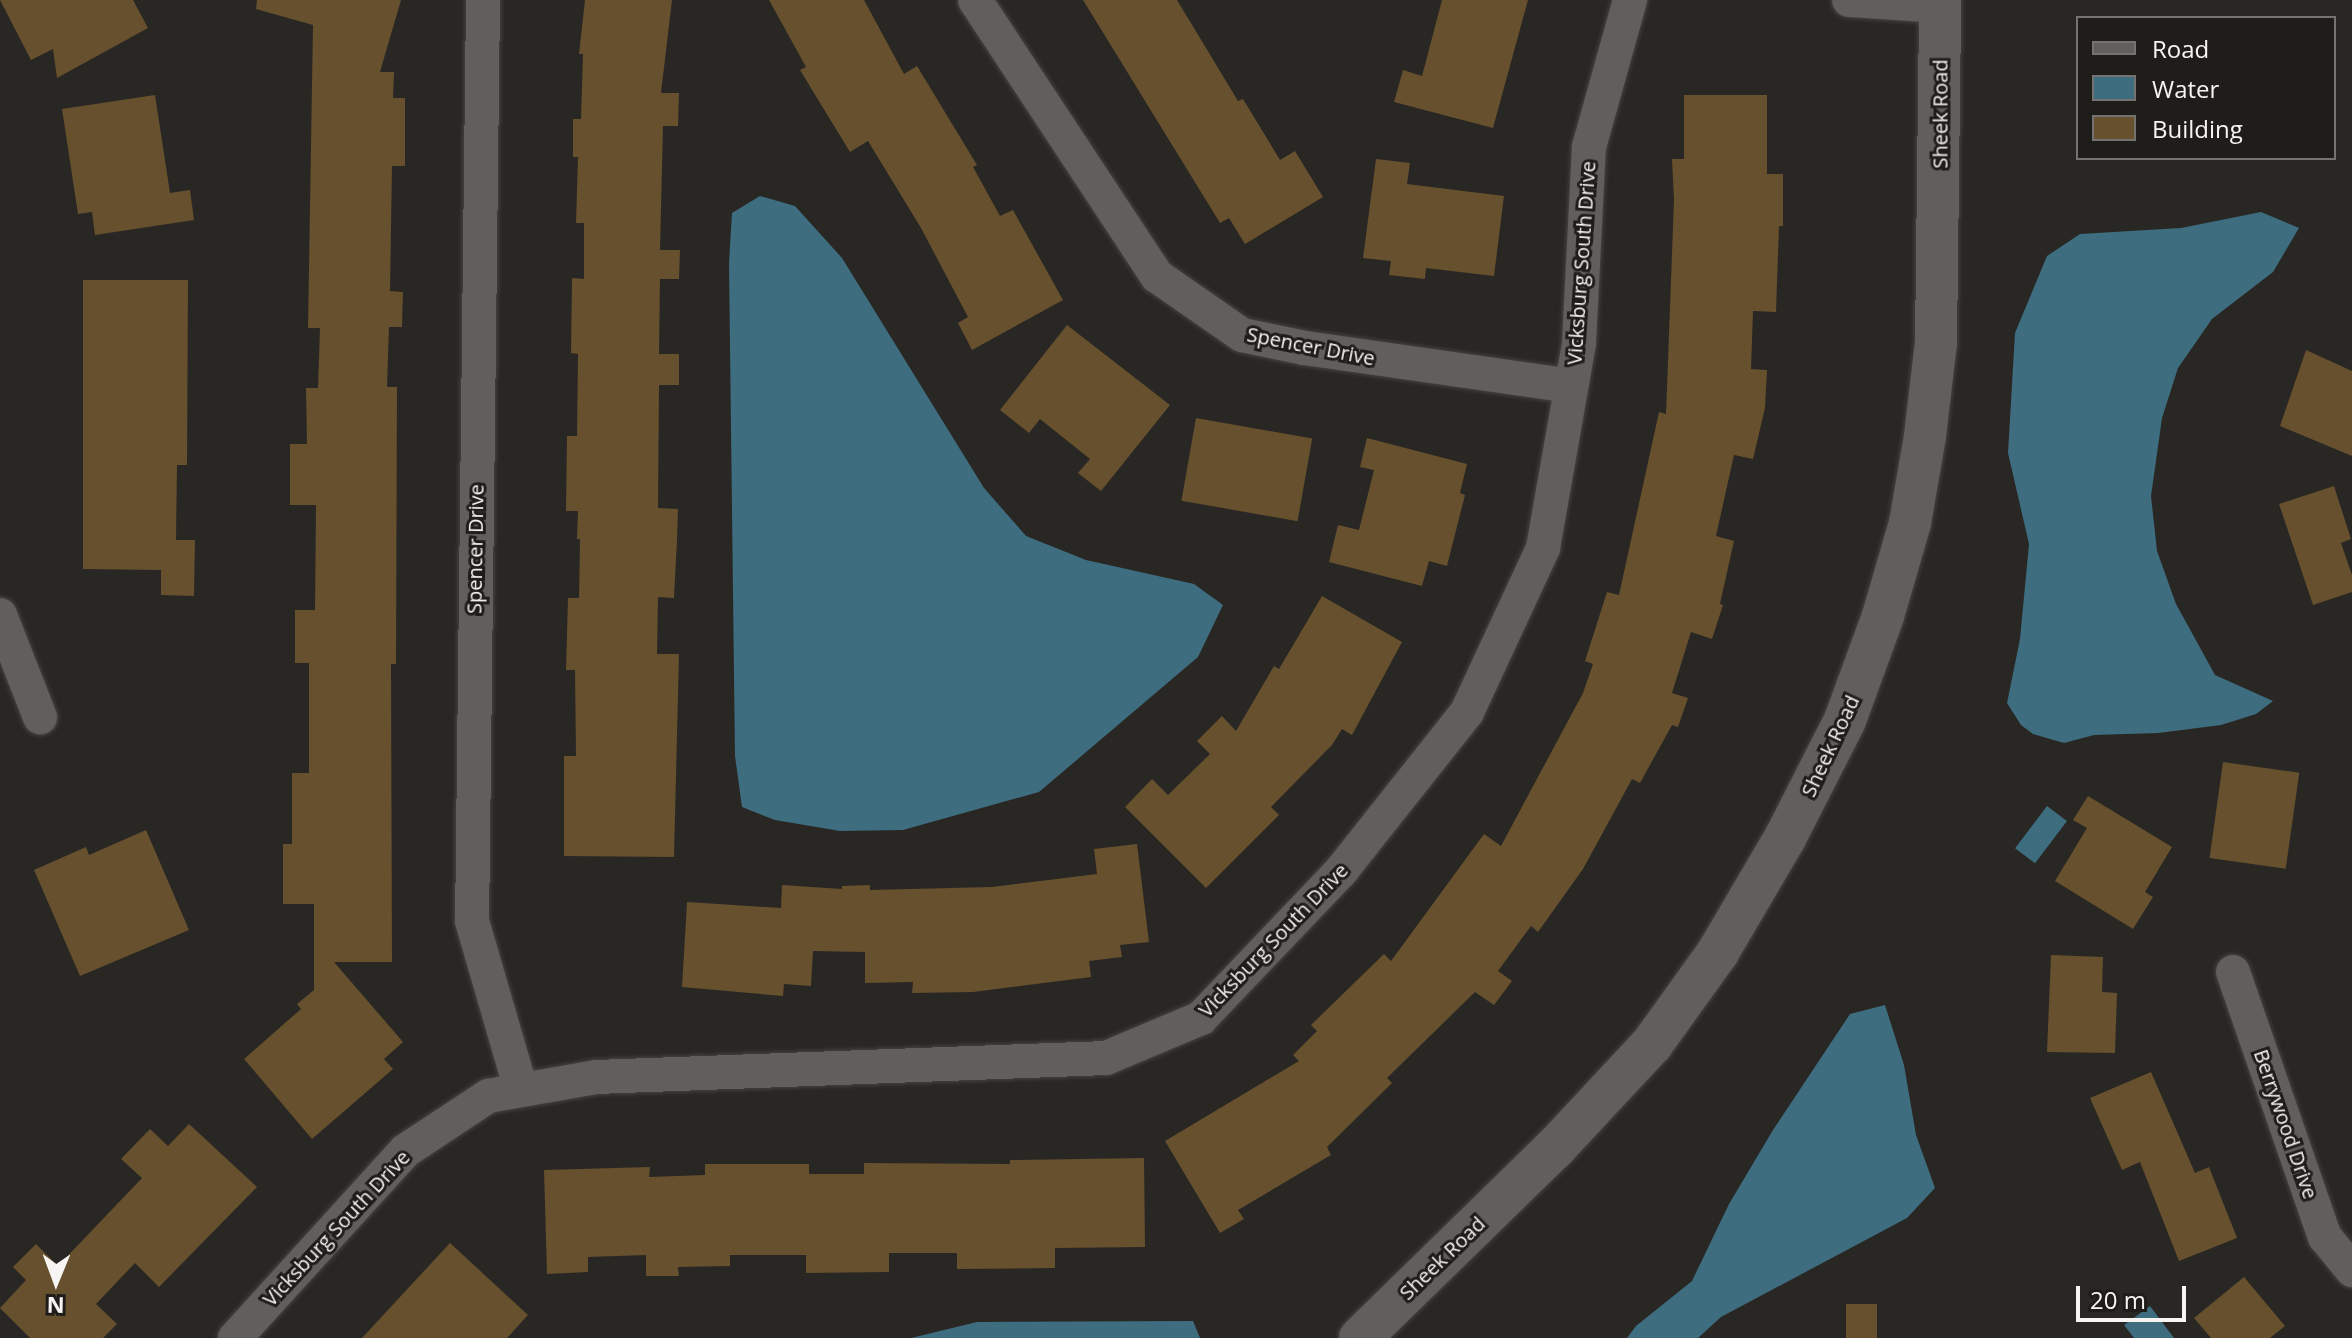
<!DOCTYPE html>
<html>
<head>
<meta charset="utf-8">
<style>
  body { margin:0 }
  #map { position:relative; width:2352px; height:1338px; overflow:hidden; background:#292724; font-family:"Open Sans",sans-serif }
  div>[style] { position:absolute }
  .water>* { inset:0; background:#3e6d7f; transform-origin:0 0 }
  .building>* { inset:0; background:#66502d; transform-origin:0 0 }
  .roads { filter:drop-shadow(0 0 2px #444240) drop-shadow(0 0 2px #444240) }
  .minor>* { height:34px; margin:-17px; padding:0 17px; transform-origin:17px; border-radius:17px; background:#615f5b }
  .tertiary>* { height:42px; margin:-21px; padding:0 21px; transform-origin:21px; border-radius:21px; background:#615f5b }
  span { translate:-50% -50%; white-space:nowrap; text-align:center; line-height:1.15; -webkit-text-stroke:6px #1f1d1a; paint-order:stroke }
  .street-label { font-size:20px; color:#f6f5f3 }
  .legend { position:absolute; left:2076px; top:16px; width:260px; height:144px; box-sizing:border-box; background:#1f1d1a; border:2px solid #757371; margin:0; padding:10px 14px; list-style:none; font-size:24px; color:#f6f5f3 }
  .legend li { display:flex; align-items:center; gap:16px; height:40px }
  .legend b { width:40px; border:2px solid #757371 }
  .north { position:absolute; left:16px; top:1242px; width:80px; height:80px; -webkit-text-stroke:6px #1f1d1a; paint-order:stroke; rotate:181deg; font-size:22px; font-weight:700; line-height:32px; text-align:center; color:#f6f5f3 }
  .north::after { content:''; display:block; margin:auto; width:28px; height:36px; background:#f6f5f3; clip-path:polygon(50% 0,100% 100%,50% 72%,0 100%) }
  .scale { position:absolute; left:2076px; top:1286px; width:110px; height:36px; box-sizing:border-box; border:4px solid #f6f5f3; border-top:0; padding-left:10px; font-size:24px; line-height:28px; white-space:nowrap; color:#f6f5f3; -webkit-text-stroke:6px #1f1d1a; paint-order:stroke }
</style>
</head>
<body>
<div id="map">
  <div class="water">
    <div style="clip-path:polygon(760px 196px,795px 206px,842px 258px,984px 488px,1026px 536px,1086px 560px,1194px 584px,1223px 605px,1198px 657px,1039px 792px,903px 830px,840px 831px,775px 820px,742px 807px,735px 756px,729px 263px,732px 213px)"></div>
    <div style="clip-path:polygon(2261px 212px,2299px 228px,2273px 272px,2212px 319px,2178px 368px,2162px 418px,2151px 496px,2157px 551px,2176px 604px,2215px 675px,2273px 701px,2256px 714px,2221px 725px,2158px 733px,2094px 735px,2064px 743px,2033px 734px,2021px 725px,2007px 703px,2020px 639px,2029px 544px,2008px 453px,2015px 333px,2047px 256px,2080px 234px,2181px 228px)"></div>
    <div style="left:2047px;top:806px;width:25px;height:53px;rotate:37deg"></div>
    <div style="clip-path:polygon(1885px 1005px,1904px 1065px,1916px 1135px,1935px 1188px,1907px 1218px,1721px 1317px,1698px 1338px,1627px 1338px,1636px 1326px,1692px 1281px,1729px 1204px,1773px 1130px,1850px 1014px)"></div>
    <div style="clip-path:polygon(2150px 1306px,2174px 1338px,2134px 1338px,2124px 1325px)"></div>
    <div style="clip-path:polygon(1193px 1321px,1200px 1338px,911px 1338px,977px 1322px)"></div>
  </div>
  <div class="building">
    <div style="clip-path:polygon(0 0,133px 0,148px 28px,57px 78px,53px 49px,31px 60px)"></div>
    <div style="clip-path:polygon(257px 0,401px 0,380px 72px,394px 72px,393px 98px,405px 98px,405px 166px,392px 166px,390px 291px,403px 292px,402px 327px,389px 327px,387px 387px,397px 387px,396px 664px,391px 664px,392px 962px,334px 962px,403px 1042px,384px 1059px,393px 1069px,312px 1139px,244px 1059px,301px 1009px,297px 1004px,314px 990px,314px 904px,283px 904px,283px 844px,292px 844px,292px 773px,309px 773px,309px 663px,295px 663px,295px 610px,315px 610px,316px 505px,290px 505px,290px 444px,307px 444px,306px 388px,318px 388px,320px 328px,308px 328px,313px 25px,256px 9px)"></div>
    <div style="clip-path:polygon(585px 0,672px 0,661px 93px,679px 93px,678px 126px,663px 126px,660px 250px,680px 250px,679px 279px,660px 279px,659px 354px,679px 354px,679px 385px,659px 385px,658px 508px,678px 509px,677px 540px,674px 598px,658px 597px,657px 654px,679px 654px,674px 857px,564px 856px,564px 756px,576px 756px,575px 670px,566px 670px,568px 598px,579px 598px,580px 539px,577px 539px,578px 511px,566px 511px,567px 436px,577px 436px,578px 354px,571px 353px,572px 278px,584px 279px,584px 223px,576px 223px,578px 157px,573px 157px,573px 119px,581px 119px,583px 54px,579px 54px)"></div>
    <div style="clip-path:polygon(769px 0,864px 0,904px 74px,917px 66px,977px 165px,973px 167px,1000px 216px,1013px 210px,1063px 300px,972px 350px,958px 323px,968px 317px,921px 228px,868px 141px,850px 152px,800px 70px,806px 67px)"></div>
    <div style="clip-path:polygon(1083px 0,1177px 0,1238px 101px,1243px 99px,1280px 160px,1295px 151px,1323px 197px,1245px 244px,1229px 218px,1220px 223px)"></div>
    <div style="clip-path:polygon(1442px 0,1528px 0,1493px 128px,1394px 102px,1403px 70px,1422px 76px)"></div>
    <div style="clip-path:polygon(155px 95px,170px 193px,190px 190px,194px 220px,95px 235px,92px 212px,78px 214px,62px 109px)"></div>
    <div style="clip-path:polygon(1684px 95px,1767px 95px,1767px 174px,1783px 174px,1783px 226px,1779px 226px,1776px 312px,1753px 311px,1751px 369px,1767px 370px,1765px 408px,1753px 459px,1734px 455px,1716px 536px,1734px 541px,1720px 604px,1723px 605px,1712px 639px,1691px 632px,1672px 693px,1688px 698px,1678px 727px,1672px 725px,1640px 783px,1632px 779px,1583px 869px,1538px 932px,1531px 926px,1498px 971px,1512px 981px,1494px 1005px,1475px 992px,1387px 1078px,1392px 1083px,1327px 1147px,1331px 1155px,1238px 1210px,1244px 1219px,1220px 1233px,1165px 1141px,1299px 1061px,1293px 1055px,1317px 1031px,1311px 1025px,1384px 954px,1391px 961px,1484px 834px,1501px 846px,1583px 693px,1593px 664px,1585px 661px,1607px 592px,1619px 595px,1659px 412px,1666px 414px,1674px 200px,1672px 159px,1684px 159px)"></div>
    <div style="clip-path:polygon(1376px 159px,1410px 163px,1407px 184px,1504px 196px,1494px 276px,1426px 268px,1425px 279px,1389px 275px,1391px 261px,1363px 258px)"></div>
    <div style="clip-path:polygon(83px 280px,188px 280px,187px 465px,177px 465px,176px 540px,195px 540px,194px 596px,161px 595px,161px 570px,83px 569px)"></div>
    <div style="clip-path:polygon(1067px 325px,1170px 405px,1101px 491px,1078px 473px,1090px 459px,1040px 419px,1029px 433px,1000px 410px)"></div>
    <div style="clip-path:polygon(2306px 350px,2352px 371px,2352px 456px,2280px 426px)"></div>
    <div style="left:1196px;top:418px;width:118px;height:84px;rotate:10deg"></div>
    <div style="clip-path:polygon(1367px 438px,1467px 464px,1460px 493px,1465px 495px,1447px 566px,1429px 561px,1422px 586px,1329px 562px,1338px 525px,1359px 530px,1374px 470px,1360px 467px)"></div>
    <div style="clip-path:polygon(2334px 486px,2351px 539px,2341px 543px,2352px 575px,2352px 592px,2313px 605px,2279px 504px)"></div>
    <div style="clip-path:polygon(1322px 596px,1402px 642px,1352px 735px,1342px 729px,1332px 745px,1271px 807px,1279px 815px,1206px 888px,1125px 807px,1152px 779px,1168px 795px,1210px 754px,1197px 741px,1222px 716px,1236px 731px,1274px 666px,1279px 669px)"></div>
    <div style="left:2223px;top:762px;width:77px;height:97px;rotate:8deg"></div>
    <div style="clip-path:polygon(2088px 796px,2172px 847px,2145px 892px,2153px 897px,2133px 929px,2055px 881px,2087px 828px,2073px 820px)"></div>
    <div style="clip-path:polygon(146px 830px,189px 930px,80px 976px,34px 870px,86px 847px,89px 855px)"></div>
    <div style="clip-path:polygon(1137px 844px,1149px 942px,1120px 945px,1122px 957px,1089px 961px,1091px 977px,973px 992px,912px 993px,913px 982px,865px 983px,865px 952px,813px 951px,811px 986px,784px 984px,783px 996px,682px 987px,687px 902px,781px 908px,782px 885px,842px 889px,842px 886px,870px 885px,870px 890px,992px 887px,1097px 874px,1094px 849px)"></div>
    <div style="clip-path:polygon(2051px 955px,2103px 957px,2102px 992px,2117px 993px,2115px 1053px,2047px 1052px)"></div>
    <div style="clip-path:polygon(2151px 1072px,2195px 1173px,2209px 1167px,2237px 1238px,2179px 1261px,2140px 1162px,2122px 1170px,2090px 1098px)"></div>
    <div style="clip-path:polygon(189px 1124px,257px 1187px,159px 1287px,135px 1263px,96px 1304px,117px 1324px,103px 1338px,30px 1338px,0 1308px,26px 1280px,13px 1267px,36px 1244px,58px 1266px,142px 1178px,121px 1159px,150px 1129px,168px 1146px)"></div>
    <div style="clip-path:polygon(1144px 1158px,1145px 1247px,1055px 1248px,1055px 1268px,957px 1269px,957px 1253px,889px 1253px,889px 1272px,806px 1273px,806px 1255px,730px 1255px,730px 1266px,678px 1267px,679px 1276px,646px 1276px,646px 1255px,588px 1257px,588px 1272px,547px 1274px,544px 1170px,650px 1167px,649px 1177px,705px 1175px,705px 1164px,809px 1164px,809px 1174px,864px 1174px,864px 1163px,1010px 1164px,1010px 1160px)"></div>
    <div style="clip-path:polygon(450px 1243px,528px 1315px,507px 1338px,362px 1338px)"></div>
    <div style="clip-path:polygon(2244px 1277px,2285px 1326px,2270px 1338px,2211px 1338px,2194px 1318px)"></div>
    <div style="left:1846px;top:1304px;width:31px;height:34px"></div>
  </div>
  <div class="roads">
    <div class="minor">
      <div style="left:483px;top:0;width:921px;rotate:90.68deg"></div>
      <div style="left:472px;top:921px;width:176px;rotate:73.8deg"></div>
      <div style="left:975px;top:0;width:331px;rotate:56.6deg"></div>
      <div style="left:1157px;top:276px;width:103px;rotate:34.8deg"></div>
      <div style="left:1242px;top:335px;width:64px;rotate:11.7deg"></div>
      <div style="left:1305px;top:348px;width:269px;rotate:8.1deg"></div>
      <div style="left:1849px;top:0;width:91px;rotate:3.8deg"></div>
      <div style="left:0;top:615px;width:110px;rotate:68.6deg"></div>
      <div style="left:2233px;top:972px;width:281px;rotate:70.9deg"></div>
      <div style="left:2325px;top:1237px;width:43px;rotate:50.7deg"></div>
      <div style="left:235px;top:1338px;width:253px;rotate:-47.7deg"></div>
      <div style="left:405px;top:1151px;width:100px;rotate:-33.5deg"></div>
      <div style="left:488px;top:1096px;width:110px;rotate:-10deg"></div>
      <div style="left:596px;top:1077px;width:510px;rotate:-2.13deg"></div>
      <div style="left:1106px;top:1058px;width:103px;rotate:-22.8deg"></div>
      <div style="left:1201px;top:1018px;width:203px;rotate:-46.4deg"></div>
      <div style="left:1341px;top:871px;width:203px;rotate:-51.6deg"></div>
      <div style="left:1467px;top:712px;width:181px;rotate:-65.1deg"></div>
      <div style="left:1543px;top:548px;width:208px;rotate:-80deg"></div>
      <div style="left:1579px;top:343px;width:196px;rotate:-87.1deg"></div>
      <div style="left:1589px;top:147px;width:153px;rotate:-74.4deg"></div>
    </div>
    <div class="tertiary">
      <div style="left:1360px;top:1338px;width:272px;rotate:-44.3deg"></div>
      <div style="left:1555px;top:1148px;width:142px;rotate:-47deg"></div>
      <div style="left:1652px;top:1044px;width:113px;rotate:-54.3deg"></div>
      <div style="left:1718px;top:952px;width:132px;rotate:-59.6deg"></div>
      <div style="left:1785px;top:838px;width:132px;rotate:-63deg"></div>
      <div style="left:1845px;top:720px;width:111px;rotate:-69.9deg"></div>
      <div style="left:1883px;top:616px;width:97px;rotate:-73.8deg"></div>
      <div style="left:1910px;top:523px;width:88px;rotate:-80.2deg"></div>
      <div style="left:1925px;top:436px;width:95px;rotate:-83.3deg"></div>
      <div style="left:1936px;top:342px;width:342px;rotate:-89.3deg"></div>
    </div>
  </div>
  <div class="street-label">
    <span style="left:1940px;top:114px;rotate:-90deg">Sheek Road</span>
    <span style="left:1581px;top:263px;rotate:-86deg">Vicksburg South Drive</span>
    <span style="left:1311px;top:346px;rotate:11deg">Spencer Drive</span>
    <span style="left:475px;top:549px;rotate:-89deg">Spencer Drive</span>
    <span style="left:1830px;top:746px;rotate:-65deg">Sheek Road</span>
    <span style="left:1273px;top:940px;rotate:-46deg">Vicksburg South Drive</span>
    <span style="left:2286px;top:1124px;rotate:71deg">Berrywood Drive</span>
    <span style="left:336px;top:1228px;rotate:-47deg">Vicksburg South Drive</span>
    <span style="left:1442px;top:1258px;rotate:-44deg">Sheek Road</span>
  </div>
  <ul class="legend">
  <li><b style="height:10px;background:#615f5b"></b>Road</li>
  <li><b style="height:22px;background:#3e6d7f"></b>Water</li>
  <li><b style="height:22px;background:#66502d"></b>Building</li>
  </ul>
  <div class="north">N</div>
  <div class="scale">20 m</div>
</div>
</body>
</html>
